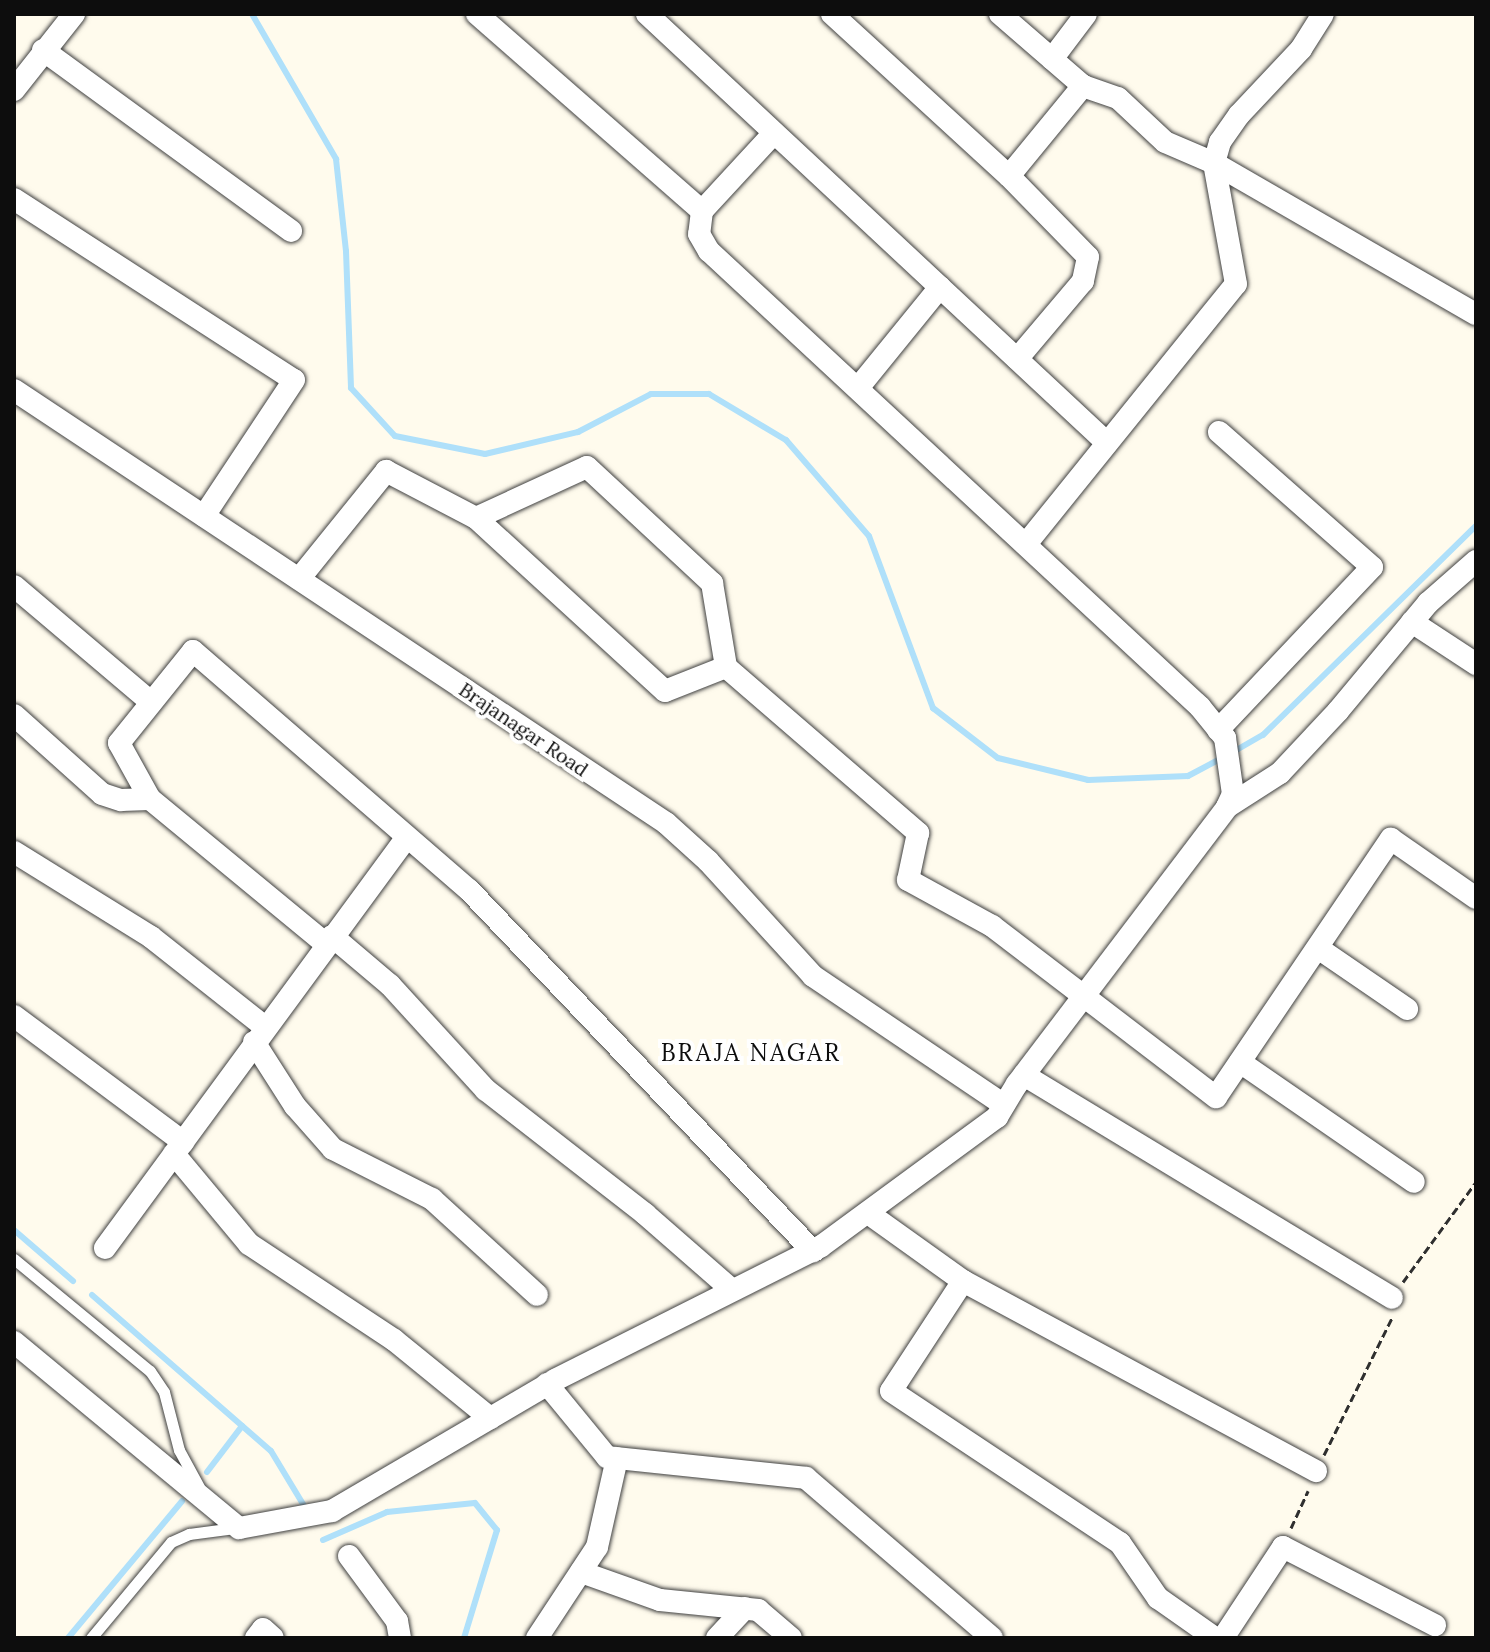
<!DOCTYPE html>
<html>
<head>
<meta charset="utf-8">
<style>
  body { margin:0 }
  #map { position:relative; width:1490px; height:1652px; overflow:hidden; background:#fffbed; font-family:Lora,serif }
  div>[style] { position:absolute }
  .stream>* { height:6px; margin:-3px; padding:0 3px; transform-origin:3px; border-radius:3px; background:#afe0fa }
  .path>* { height:3px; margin-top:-1.5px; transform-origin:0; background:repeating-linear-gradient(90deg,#2f2f2f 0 8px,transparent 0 12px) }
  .roads { filter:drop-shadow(0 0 2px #404040) drop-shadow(0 0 2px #404040) }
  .lane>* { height:11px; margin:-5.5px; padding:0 5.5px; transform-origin:5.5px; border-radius:5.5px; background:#fff }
  .street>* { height:22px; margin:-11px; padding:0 11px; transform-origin:11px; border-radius:11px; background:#fff }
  span { translate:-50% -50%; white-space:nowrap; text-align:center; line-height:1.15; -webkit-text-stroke:8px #fff; paint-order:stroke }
  .street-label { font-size:20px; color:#0d0d0d }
  .quarter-label { font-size:24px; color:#0d0d0d; letter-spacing:2px }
  .frame { position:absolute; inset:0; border:16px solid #0d0d0d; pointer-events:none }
</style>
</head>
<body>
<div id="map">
  <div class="stream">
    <div style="left:252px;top:14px;width:168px;rotate:59.9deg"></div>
    <div style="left:336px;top:159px;width:93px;rotate:83.8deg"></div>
    <div style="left:346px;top:251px;width:137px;rotate:87.9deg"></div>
    <div style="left:351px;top:388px;width:65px;rotate:47.5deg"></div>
    <div style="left:395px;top:436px;width:92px;rotate:11.3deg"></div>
    <div style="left:485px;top:454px;width:96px;rotate:-13.3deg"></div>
    <div style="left:578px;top:432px;width:82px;rotate:-27.5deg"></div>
    <div style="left:651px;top:394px;width:58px"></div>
    <div style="left:709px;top:394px;width:90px;rotate:30.9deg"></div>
    <div style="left:786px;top:440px;width:127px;rotate:49.2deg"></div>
    <div style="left:869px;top:536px;width:184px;rotate:69.6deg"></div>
    <div style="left:933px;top:708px;width:82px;rotate:37.6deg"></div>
    <div style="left:998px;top:758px;width:93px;rotate:13.7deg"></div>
    <div style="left:1088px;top:780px;width:100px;rotate:-2.3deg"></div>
    <div style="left:1188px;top:776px;width:40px;rotate:-28deg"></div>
    <div style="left:1233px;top:752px;width:34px;rotate:-30deg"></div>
    <div style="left:1263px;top:735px;width:298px;rotate:-44.5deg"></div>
    <div style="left:14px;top:1230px;width:78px;rotate:40.8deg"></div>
    <div style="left:92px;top:1295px;width:237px;rotate:41.1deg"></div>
    <div style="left:271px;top:1451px;width:68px;rotate:58.9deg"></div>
    <div style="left:207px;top:1472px;width:58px;rotate:-52.7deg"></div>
    <div style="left:323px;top:1540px;width:70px;rotate:-23.6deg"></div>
    <div style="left:387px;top:1512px;width:88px;rotate:-5.8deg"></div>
    <div style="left:475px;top:1503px;width:35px;rotate:51deg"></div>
    <div style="left:497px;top:1530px;width:113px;rotate:107deg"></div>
    <div style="left:68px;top:1638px;width:178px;rotate:-50.2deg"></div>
  </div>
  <div class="path">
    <div style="left:1403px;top:1282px;width:124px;rotate:-53.9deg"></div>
    <div style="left:1324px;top:1455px;width:153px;rotate:-63.6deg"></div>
    <div style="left:1291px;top:1528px;width:41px;rotate:-65.3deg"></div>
  </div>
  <div class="roads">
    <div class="lane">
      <div style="left:14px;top:1259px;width:176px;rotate:39.5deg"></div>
      <div style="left:150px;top:1371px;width:25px;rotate:56deg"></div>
      <div style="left:164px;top:1392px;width:60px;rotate:75.5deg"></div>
      <div style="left:179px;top:1450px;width:42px;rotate:61.6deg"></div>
      <div style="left:91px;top:1638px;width:125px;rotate:-50.2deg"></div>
      <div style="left:171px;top:1542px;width:20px;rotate:-24deg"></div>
      <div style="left:189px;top:1534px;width:46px;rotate:-7.4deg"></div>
    </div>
    <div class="street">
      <div style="left:477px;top:14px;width:299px;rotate:41.2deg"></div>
      <div style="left:647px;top:14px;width:629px;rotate:43deg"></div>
      <div style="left:832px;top:14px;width:240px;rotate:42.5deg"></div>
      <div style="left:1009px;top:176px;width:113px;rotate:45.7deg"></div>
      <div style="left:1088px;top:257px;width:25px;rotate:102deg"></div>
      <div style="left:1083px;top:281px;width:102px;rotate:130.2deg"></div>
      <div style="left:1000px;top:14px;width:110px;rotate:40.9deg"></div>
      <div style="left:1083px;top:86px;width:37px;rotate:19deg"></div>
      <div style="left:1118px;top:98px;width:64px;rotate:43.1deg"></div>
      <div style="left:1165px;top:142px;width:53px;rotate:23.2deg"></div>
      <div style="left:1214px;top:163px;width:302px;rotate:30deg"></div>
      <div style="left:43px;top:50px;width:307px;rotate:36.1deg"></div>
      <div style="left:1052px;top:59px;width:56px;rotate:-52.9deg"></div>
      <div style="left:14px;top:90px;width:97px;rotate:-51.7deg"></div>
      <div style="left:774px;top:133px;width:106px;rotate:132.7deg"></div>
      <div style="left:702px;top:211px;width:23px;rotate:97deg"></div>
      <div style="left:699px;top:234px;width:20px;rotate:60deg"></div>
      <div style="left:709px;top:251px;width:670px;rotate:42.88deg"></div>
      <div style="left:1200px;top:707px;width:40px;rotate:51deg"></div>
      <div style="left:1225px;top:738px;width:57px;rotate:81.9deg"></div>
      <div style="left:1233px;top:794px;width:14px;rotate:115deg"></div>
      <div style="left:1009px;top:176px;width:117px;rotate:-50.6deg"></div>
      <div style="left:14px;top:199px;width:333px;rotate:32.9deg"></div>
      <div style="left:294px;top:380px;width:163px;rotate:123.5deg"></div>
      <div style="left:858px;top:388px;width:130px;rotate:-50.9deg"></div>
      <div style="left:14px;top:390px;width:783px;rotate:33.59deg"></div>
      <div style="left:666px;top:823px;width:57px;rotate:42.1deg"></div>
      <div style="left:708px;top:861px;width:156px;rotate:47.6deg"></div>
      <div style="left:813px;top:976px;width:230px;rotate:34deg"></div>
      <div style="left:476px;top:518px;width:122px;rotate:-24.7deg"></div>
      <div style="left:587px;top:467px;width:171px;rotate:42.9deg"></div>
      <div style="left:712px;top:583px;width:85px;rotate:80.5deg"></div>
      <div style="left:726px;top:667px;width:254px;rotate:40.8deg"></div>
      <div style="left:918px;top:833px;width:48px;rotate:102deg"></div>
      <div style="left:908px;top:880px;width:96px;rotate:28.7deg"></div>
      <div style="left:992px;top:926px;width:282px;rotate:37.4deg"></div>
      <div style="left:1216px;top:1097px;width:312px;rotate:-55.9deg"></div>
      <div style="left:1391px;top:839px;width:103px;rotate:34.8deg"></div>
      <div style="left:1026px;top:544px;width:334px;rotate:-51.1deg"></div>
      <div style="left:1236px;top:284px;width:123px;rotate:-100.3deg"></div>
      <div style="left:1214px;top:163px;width:22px;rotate:-74deg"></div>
      <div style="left:1220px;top:142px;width:33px;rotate:-55deg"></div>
      <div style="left:1239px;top:115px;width:91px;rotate:-46.8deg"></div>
      <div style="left:1301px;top:49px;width:41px;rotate:-57.8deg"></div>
      <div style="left:299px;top:579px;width:139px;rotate:-51.1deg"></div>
      <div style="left:386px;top:471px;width:102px;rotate:27.6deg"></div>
      <div style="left:476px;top:518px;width:256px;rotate:42.5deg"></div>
      <div style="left:665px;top:691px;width:66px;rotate:-21.5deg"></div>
      <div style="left:14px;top:586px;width:180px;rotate:40.3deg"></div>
      <div style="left:1412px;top:622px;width:77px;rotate:33.3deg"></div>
      <div style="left:14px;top:715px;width:118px;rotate:41.9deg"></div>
      <div style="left:102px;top:794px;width:20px;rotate:18deg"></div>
      <div style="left:121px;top:800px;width:29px;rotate:-2deg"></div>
      <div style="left:1218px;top:730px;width:224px;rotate:-46.6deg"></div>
      <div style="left:1372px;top:567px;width:204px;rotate:-138.6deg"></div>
      <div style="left:14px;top:852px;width:161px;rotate:31.8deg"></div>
      <div style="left:151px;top:937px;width:145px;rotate:38.3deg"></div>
      <div style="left:332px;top:936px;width:76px;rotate:40.2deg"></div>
      <div style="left:390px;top:985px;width:142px;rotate:47.6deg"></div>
      <div style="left:486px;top:1090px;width:202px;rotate:37.9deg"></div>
      <div style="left:645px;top:1214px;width:114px;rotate:41.1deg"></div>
      <div style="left:326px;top:944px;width:228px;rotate:-140.5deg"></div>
      <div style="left:150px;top:799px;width:64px;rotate:-119deg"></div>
      <div style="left:119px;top:743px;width:118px;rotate:-51.2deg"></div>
      <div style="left:193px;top:651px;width:365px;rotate:40.9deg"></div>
      <div style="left:469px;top:890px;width:499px;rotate:46.4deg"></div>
      <div style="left:1318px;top:948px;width:108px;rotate:34.4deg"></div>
      <div style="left:14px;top:1016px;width:211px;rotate:36.7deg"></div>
      <div style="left:254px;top:1042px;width:76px;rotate:57.4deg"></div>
      <div style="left:295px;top:1106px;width:57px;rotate:48.5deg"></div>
      <div style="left:333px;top:1149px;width:111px;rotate:26.8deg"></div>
      <div style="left:432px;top:1199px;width:142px;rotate:42.4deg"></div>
      <div style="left:1240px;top:1062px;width:211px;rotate:34.6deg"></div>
      <div style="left:1024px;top:1075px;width:430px;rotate:31.2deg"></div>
      <div style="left:174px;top:1154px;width:117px;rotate:50.2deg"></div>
      <div style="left:249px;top:1244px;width:174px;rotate:33.5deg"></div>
      <div style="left:394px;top:1340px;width:124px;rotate:39.1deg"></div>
      <div style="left:868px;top:1213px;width:117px;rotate:35.6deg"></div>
      <div style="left:963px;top:1281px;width:401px;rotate:28.3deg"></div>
      <div style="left:105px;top:1248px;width:510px;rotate:-53.69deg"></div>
      <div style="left:963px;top:1281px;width:131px;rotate:123.2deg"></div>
      <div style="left:891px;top:1391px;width:275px;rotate:33.6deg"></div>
      <div style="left:1120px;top:1543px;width:67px;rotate:55.4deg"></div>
      <div style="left:1158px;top:1598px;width:70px;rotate:35.1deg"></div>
      <div style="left:14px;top:1342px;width:292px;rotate:39.6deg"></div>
      <div style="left:239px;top:1528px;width:95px;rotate:-10.4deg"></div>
      <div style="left:332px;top:1511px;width:259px;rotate:-30.4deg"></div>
      <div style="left:555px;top:1380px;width:297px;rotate:-26.7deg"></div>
      <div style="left:820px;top:1247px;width:220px;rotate:-36.3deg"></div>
      <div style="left:997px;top:1117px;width:39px;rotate:-59deg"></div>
      <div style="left:1017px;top:1084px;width:348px;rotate:-52.8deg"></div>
      <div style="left:1227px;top:807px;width:63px;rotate:-32.7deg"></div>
      <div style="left:1280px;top:773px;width:85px;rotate:-46.9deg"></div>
      <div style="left:1338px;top:711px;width:141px;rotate:-50.2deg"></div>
      <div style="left:1428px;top:603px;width:64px;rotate:-41.2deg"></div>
      <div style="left:547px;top:1384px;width:94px;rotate:50.6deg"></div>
      <div style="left:607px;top:1457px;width:200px;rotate:6deg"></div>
      <div style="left:806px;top:1478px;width:245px;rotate:40.7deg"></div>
      <div style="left:349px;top:1556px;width:81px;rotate:53.6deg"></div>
      <div style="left:397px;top:1621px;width:17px;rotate:80deg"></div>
      <div style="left:581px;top:1572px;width:84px;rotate:19.5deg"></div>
      <div style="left:660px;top:1600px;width:99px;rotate:5.8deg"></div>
      <div style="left:758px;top:1610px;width:43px;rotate:40.3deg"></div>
      <div style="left:256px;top:1638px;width:11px;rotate:-52deg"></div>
      <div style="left:263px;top:1629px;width:13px;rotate:42deg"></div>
      <div style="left:537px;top:1638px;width:109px;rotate:-56.6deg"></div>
      <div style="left:597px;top:1547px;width:91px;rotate:-77.3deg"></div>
      <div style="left:717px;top:1638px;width:41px;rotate:-47deg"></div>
      <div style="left:1223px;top:1638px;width:109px;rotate:-56.6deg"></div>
      <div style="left:1283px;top:1547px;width:171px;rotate:27.2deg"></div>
    </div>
  </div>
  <div class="street-label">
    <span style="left:524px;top:729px;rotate:34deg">Brajanagar Road</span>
  </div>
  <div class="quarter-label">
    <span style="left:751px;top:1053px">BRAJA NAGAR</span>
  </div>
  <div class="frame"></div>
</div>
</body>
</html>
